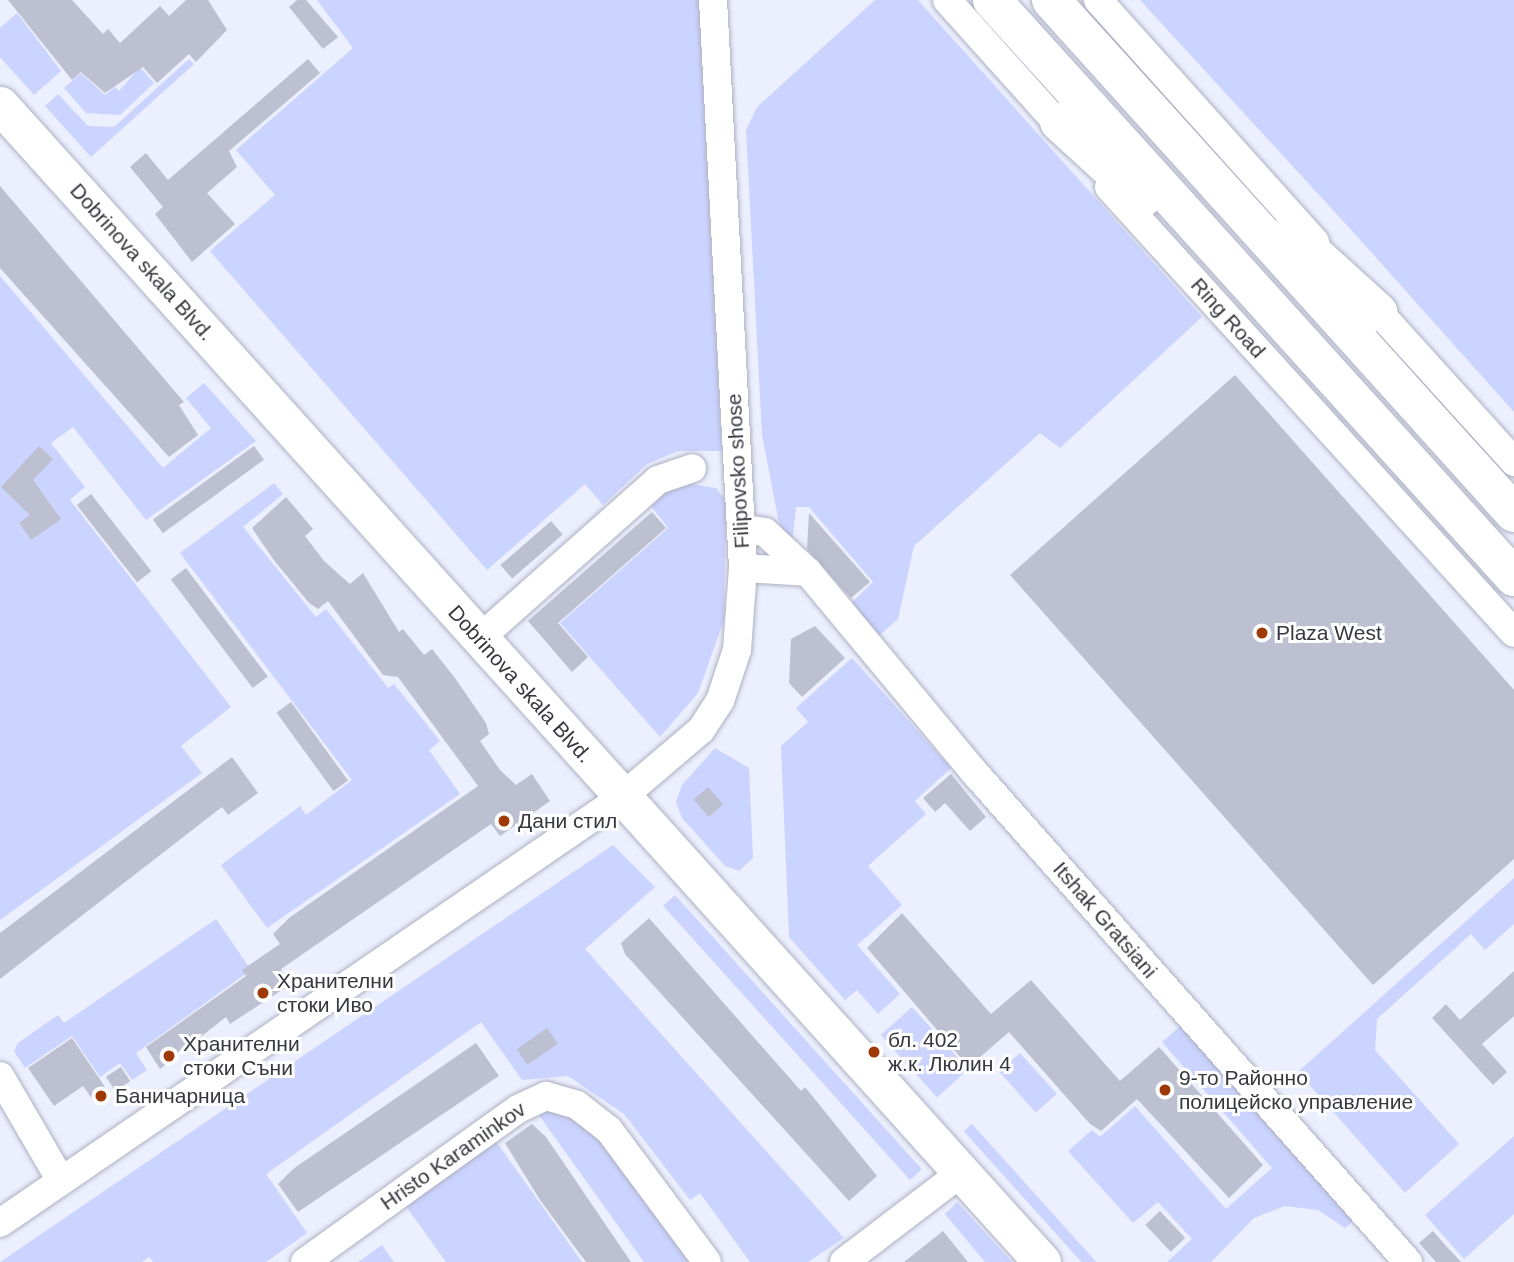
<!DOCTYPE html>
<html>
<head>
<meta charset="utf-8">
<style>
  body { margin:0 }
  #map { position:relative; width:1514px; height:1262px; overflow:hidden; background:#eceffd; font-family:Arial,sans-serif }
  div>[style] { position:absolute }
  .green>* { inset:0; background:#cbd3ff; transform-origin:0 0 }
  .building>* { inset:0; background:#bcc0d0; transform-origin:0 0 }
  .roads { filter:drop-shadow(0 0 2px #adb0c1) drop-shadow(0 0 2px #adb0c1) }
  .minor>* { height:28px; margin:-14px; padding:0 14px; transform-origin:14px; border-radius:14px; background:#fff }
  .major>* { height:37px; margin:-18.5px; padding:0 18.5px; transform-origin:18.5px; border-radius:18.5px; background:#fff }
  .highway>* { height:38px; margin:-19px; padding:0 19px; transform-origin:19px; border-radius:19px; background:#fff }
  .dots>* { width:19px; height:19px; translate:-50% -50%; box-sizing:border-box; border:4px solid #fff; border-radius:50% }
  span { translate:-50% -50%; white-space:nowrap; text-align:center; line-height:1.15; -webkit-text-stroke:6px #fff; paint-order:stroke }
  .street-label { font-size:21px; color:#37383f }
  .poi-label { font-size:21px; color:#37383f }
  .left { translate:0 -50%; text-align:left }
</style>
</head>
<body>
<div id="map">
  <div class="green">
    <div style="clip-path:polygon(317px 0,699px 0,722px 451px,678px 451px,647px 464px,603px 505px,585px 484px,487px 570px,210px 251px,275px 195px,236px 150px,353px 48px)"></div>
    <div style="clip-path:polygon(875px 0,918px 0,1202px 317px,1060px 448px,1040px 433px,914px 546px,898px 619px,875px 639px,848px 606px,873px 582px,809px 507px,796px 507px,792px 544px,779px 523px,762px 435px,746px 130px,757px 107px)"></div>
    <div style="clip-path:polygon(1140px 0,1514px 0,1514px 412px,1354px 233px)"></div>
    <div style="clip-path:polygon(17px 13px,61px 71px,34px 95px,0 57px,0 28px)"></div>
    <div style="clip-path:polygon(189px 59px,194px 64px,91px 157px,45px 106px,58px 94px,88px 126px,114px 127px)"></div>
    <div style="clip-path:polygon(140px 67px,154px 83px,120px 115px,86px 113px,64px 88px,81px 73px,105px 95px,115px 87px,119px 91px)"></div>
    <div style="clip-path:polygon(0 276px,163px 468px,211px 428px,186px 398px,204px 383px,256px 441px,146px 520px,73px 427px,51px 443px,85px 487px,70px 500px,231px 707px,181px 746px,202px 773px,0 920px)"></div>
    <div style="clip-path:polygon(274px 483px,283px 494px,243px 527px,316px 617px,326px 609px,388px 688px,394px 684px,440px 741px,429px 750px,460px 794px,267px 928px,221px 865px,300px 806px,306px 815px,352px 780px,180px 553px)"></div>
    <div style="clip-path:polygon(691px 484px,716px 488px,726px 501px,724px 620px,698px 693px,660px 737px,560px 623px,668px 528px,651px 506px,666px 492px)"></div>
    <div style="clip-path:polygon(852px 658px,951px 768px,915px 801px,926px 814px,868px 866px,902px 905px,857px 945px,900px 994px,878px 1014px,857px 990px,845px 1000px,789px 937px,781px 746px,808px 722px,796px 708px)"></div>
    <div style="clip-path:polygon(715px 748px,749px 768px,753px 858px,739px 871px,725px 866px,682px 818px,676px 802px,682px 785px)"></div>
    <div style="clip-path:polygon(613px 845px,655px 887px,585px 949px,844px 1238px,808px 1262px,750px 1262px,700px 1193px,690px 1200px,624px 1114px,568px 1076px,522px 1080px,481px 1022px,266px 1174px,307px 1233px,266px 1262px,153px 1262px,149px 1257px,142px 1262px,0 1262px)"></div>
    <div style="clip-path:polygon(1514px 878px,1514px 924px,1485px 950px,1471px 934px,1377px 1019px,1375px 1050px,1459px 1144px,1405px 1193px,1298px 1072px)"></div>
    <div style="left:675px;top:895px;width:369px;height:16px;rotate:48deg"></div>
    <div style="clip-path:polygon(216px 919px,251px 970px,136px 1053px,147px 1070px,132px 1080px,120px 1063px,100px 1077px,72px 1036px,25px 1068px,14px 1051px,18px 1043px,58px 1015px,64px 1023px)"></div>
    <div style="left:912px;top:1007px;width:84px;height:42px;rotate:48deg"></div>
    <div style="clip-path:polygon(1183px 1024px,1356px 1218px,1345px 1228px,1318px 1210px,1285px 1206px,1254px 1218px,1211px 1262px,1167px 1262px,1192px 1239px,1158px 1202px,1133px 1223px,1068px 1151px,1092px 1130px,1100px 1137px,1135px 1106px,1226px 1209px,1272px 1168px,1162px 1042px)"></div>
    <div style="left:1020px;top:1053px;width:55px;height:28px;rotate:48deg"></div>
    <div style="clip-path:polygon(549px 1106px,586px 1119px,689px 1262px,644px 1262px,536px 1111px)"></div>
    <div style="left:972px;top:1124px;width:186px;height:11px;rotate:48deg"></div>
    <div style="clip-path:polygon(1514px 1136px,1514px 1214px,1464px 1259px,1425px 1215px)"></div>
    <div style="clip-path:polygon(495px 1140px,582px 1262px,446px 1262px,405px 1205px)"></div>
    <div style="clip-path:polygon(957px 1202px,1012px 1262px,985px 1262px,945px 1214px)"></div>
    <div style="clip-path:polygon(382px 1245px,394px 1262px,358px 1262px)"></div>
  </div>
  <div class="building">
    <div style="clip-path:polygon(8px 0,72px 0,103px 34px,108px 29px,120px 43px,160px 6px,169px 16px,186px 0,208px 0,227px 30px,196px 62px,189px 54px,157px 83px,143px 67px,105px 93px,81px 72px,72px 80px)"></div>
    <div style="clip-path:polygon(297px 0,306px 0,338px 37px,323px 49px,289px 7px)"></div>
    <div style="clip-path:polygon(308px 59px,320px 73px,229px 151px,237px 167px,207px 193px,235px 224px,192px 262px,155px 214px,163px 207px,130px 167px,146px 153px,168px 180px)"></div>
    <div style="clip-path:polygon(0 186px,184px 402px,179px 405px,198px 435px,169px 457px,0 268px)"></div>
    <div style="clip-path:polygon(1235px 375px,1514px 690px,1514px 859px,1373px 985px,1010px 575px)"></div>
    <div style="clip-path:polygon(39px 446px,53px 459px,33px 480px,61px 519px,31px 540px,19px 523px,30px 515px,1px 487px)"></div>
    <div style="left:254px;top:446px;width:17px;height:125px;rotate:54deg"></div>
    <div style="left:91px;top:494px;width:98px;height:18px;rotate:52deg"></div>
    <div style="clip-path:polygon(286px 497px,313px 529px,305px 536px,324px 561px,350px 584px,363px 573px,399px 632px,403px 629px,424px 655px,432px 649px,455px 678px,486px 723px,489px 734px,480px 741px,500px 770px,516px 785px,532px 774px,550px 801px,500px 836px,491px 824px,281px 969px,291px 984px,230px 1024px,226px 1017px,160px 1069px,146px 1047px,246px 976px,242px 970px,280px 944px,273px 934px,289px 918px,478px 786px,398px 677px,383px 675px,328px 601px,318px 609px,309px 603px,273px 559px,252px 528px)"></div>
    <div style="clip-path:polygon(652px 512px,666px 528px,558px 623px,588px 657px,572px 672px,528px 621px)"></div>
    <div style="clip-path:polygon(809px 513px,870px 582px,851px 598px,807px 549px)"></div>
    <div style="left:551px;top:521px;width:18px;height:67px;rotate:49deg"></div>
    <div style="left:186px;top:568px;width:136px;height:19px;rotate:53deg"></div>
    <div style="clip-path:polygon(815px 626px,845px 658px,802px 697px,789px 683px,791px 639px)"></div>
    <div style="left:291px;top:702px;width:97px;height:18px;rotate:54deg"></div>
    <div style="clip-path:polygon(232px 757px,258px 793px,228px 815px,222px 807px,0 979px,0 933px)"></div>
    <div style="clip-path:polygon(951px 774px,986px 817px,970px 831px,945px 803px,935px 812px,923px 798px)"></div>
    <div style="left:708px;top:787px;width:23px;height:19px;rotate:49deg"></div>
    <div style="clip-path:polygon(902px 913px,991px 1014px,1031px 980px,1120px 1081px,1159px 1047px,1263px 1165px,1229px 1198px,1137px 1099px,1101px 1131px,1090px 1124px,1009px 1032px,972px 1064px,961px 1058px,867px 948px)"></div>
    <div style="clip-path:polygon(649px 918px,801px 1091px,805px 1087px,877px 1176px,849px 1201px,625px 954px,621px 943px)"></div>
    <div style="clip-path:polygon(1514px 971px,1514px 1016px,1482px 1044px,1507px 1072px,1493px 1085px,1432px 1018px,1446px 1004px,1460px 1020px)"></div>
    <div style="left:547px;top:1028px;width:19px;height:37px;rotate:55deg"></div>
    <div style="clip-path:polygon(72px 1038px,109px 1093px,95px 1103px,83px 1086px,54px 1106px,28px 1068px)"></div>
    <div style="clip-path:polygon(476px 1043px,499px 1076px,298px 1212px,278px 1184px,293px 1169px)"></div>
    <div style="left:121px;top:1067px;width:17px;height:18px;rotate:57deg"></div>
    <div style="clip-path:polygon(532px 1124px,546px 1137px,631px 1262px,586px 1262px,540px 1200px,505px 1143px)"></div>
    <div style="left:1160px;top:1211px;width:37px;height:20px;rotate:47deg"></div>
    <div style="clip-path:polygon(943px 1231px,968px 1262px,904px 1262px)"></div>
    <div style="clip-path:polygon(1433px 1231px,1447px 1247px,1461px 1262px,1436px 1262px,1419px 1243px)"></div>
  </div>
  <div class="roads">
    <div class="minor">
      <div style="left:947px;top:0;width:186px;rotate:48.1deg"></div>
      <div style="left:1098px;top:0;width:325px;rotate:48.1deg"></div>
      <div style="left:1109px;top:187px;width:602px;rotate:47.76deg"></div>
      <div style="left:1366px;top:298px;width:221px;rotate:47.9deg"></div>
      <div style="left:741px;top:529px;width:24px;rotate:7deg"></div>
      <div style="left:765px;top:532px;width:59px;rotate:42.9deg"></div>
      <div style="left:808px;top:572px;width:261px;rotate:50.3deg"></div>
      <div style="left:975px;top:773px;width:653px;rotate:48.48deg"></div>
      <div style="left:743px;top:568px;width:65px;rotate:3.5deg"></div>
      <div style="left:480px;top:638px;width:238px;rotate:-41.6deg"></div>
      <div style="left:658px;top:480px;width:36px;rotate:-19deg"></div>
      <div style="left:0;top:1076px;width:121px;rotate:59.8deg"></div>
      <div style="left:0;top:1223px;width:753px;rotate:-34.39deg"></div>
      <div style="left:621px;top:798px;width:105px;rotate:-40.4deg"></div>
      <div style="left:701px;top:730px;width:35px;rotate:-57deg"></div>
      <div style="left:720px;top:701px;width:54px;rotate:-71.6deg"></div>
      <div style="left:737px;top:650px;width:82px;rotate:-85.8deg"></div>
      <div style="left:743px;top:568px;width:569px;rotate:-93.02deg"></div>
      <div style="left:305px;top:1262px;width:262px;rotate:-35.7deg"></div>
      <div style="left:518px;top:1109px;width:31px;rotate:-25deg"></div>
      <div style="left:546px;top:1096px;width:32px;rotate:16deg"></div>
      <div style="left:577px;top:1105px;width:41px;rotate:38deg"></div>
      <div style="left:609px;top:1130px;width:164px;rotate:53.4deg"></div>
      <div style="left:844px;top:1262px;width:147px;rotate:-37.3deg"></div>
    </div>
    <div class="major">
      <div style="left:0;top:105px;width:1557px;rotate:47.99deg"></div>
    </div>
    <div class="highway">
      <div style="left:992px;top:0;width:778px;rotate:47.87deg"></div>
      <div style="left:1051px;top:0;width:691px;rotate:47.93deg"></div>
      <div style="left:1059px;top:122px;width:113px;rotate:42.5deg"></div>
      <div style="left:1291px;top:233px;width:118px;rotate:42.2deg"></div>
    </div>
  </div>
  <div class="dots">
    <div style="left:1262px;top:633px;background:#9e3905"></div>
    <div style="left:504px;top:821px;background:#9e3905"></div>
    <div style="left:263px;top:993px;background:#9e3905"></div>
    <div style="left:874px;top:1052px;background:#9e3905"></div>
    <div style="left:169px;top:1056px;background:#9e3905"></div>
    <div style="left:1165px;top:1090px;background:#9e3905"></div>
    <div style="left:101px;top:1096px;background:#9e3905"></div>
  </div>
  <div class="street-label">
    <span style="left:142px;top:262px;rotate:48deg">Dobrinova skala Blvd.</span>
    <span style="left:1228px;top:318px;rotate:48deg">Ring Road</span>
    <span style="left:738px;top:471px;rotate:-93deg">Filipovsko shose</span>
    <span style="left:520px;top:684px;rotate:48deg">Dobrinova skala Blvd.</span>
    <span style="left:1105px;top:920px;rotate:49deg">Itshak Gratsiani</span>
    <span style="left:453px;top:1156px;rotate:-35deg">Hristo Karaminkov</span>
  </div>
  <div class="poi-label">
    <span class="left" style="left:1276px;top:633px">Plaza West</span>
    <span class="left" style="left:518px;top:821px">Дани стил</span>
    <span class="left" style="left:277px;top:993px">Хранителни<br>стоки Иво</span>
    <span class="left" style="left:888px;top:1052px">бл. 402<br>ж.к. Люлин 4</span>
    <span class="left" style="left:183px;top:1056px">Хранителни<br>стоки Съни</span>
    <span class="left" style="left:1179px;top:1090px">9-то Районно<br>полицейско управление</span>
    <span class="left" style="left:115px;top:1096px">Баничарница</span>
  </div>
</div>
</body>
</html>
